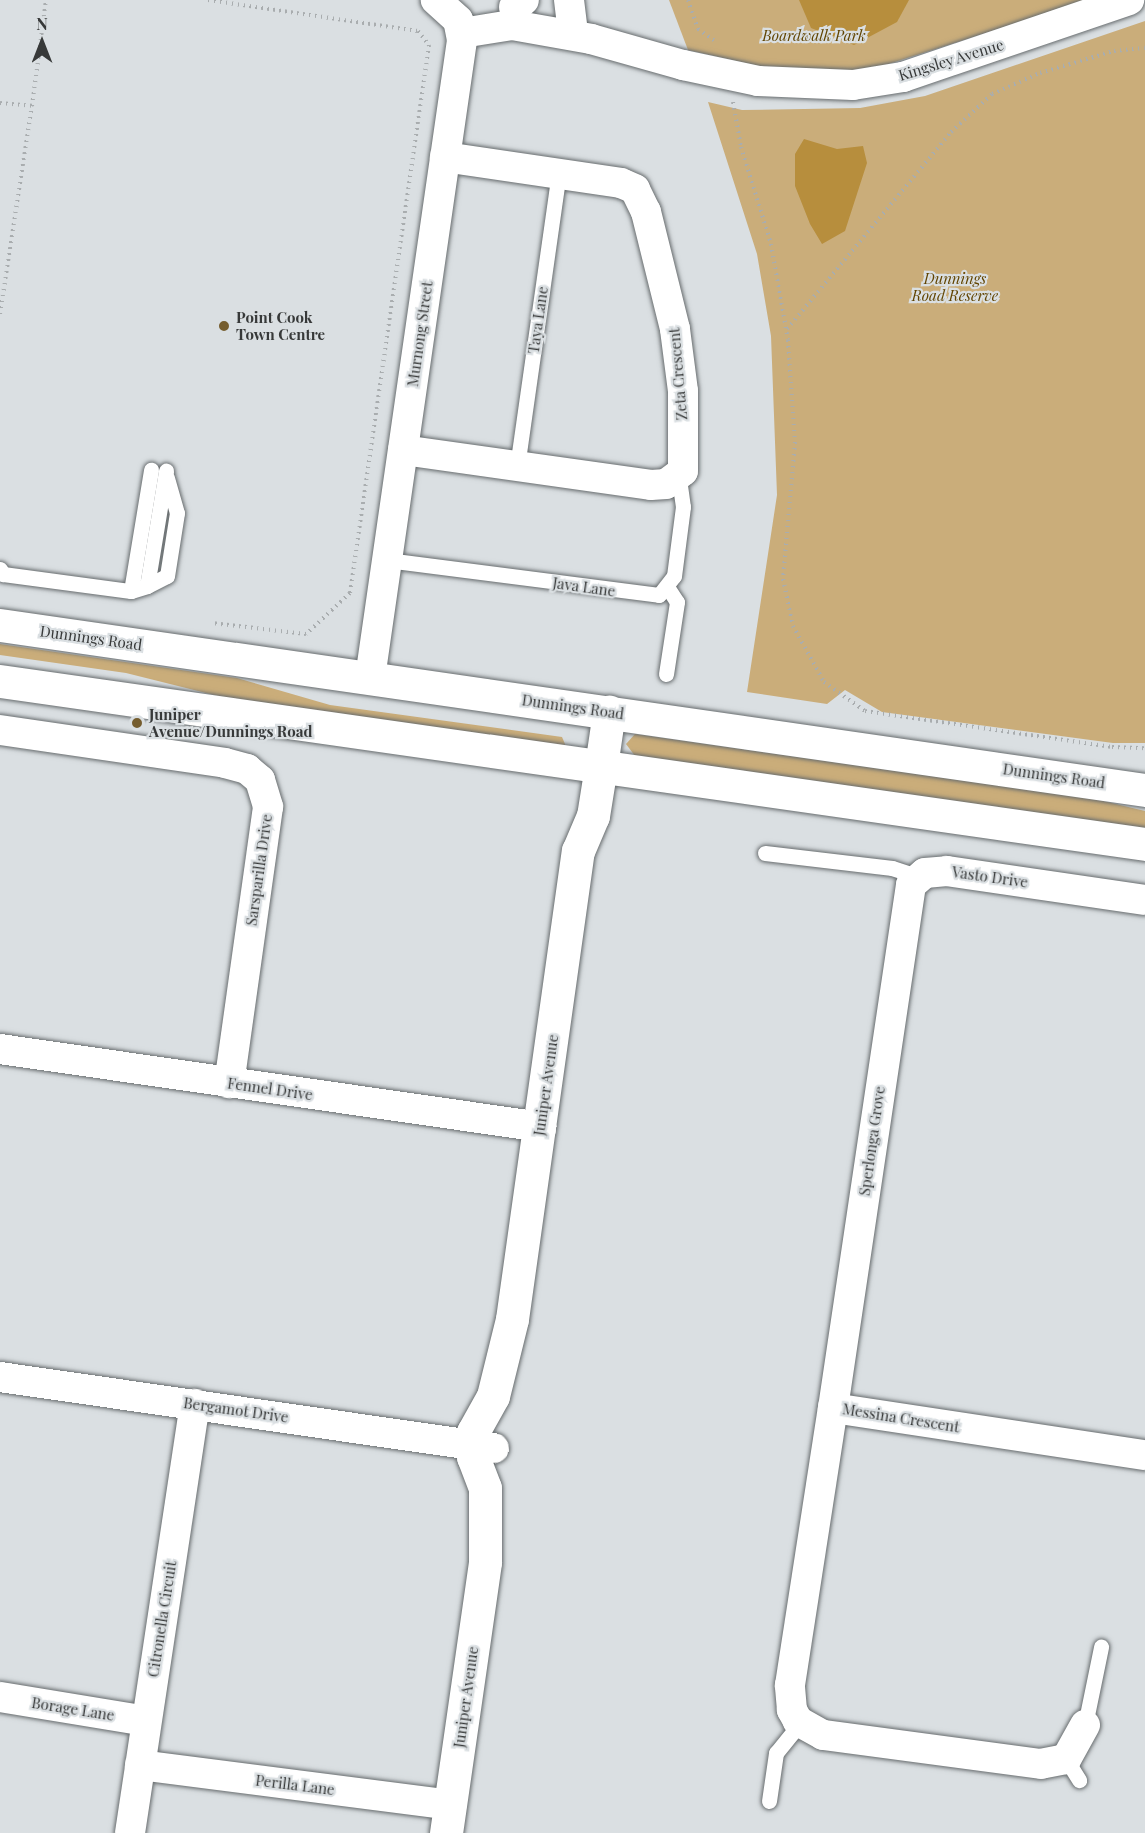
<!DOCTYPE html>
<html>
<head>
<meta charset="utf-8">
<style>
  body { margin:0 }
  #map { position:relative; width:1145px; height:1833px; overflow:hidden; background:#dadfe2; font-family:"Playfair Display",serif }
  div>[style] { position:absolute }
  .green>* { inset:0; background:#caad7a }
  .water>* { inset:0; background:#b78e3d }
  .path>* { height:4px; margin-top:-2px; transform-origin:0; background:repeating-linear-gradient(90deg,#a9adaf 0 1.5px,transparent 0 6px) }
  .roads { filter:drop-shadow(0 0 2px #676c6e) drop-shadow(0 0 2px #676c6e) }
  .service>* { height:15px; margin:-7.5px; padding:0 7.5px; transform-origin:7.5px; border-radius:7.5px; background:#fff }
  .minor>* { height:30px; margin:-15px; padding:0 15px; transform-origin:15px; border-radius:15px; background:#fff }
  .tertiary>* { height:33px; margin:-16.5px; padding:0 16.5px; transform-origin:16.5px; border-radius:16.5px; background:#fff }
  .secondary>* { height:33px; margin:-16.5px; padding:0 16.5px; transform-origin:16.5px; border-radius:16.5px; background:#fff }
  .dots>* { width:16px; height:16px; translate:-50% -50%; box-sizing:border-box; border:3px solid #dadfe2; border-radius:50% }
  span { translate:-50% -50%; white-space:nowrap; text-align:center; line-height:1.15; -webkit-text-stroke:4.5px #dadfe2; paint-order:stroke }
  .park-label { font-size:15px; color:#614400; font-style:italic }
  .street-label { font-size:15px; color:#373939 }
  .poi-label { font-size:15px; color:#373939; font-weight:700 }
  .left { translate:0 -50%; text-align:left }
  .north { position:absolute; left:12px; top:12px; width:60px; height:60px; -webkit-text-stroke:4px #dadfe2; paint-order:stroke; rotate:0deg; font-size:16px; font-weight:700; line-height:24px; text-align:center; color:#373939 }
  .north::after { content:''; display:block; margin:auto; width:21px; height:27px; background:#373939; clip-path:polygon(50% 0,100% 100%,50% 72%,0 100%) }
</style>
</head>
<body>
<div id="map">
  <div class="green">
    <div style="clip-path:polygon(669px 0,1089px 0,879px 67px,848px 72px,776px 70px,688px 50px)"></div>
    <div style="clip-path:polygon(1145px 21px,1145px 743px,1113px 743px,882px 712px,845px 690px,827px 704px,747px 692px,777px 495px,771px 336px,757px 254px,708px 102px,742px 110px,860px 108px,925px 96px)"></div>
    <div style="clip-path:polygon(0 644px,237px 678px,330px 705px,562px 737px,565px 744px,564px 747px,258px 706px,126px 673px,0 655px)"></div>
    <div style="clip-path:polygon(635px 734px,1095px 799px,1145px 811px,1145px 829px,635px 756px,626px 744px)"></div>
  </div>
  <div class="water">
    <div style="clip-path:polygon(799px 0,909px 0,897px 22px,854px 45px,811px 28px)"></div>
    <div style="clip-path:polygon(804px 139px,837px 149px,863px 146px,867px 163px,845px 231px,822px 244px,810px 224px,795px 186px,795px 154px)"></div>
  </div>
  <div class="path">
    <div style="left:208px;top:0;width:212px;rotate:8.4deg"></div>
    <div style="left:418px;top:31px;width:18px;rotate:52deg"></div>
    <div style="left:429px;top:45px;width:554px;rotate:98.2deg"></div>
    <div style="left:350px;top:593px;width:60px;rotate:137deg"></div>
    <div style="left:306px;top:634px;width:95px;rotate:-173.3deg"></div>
    <div style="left:688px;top:0;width:31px;rotate:71deg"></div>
    <div style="left:698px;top:29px;width:21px;rotate:35deg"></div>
    <div style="left:733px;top:102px;width:46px;rotate:79.9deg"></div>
    <div style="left:741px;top:147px;width:102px;rotate:72.8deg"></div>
    <div style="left:771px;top:244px;width:97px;rotate:80deg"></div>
    <div style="left:788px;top:340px;width:102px;rotate:86.1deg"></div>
    <div style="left:795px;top:442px;width:138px;rotate:95deg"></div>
    <div style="left:783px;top:579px;width:48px;rotate:78deg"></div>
    <div style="left:793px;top:626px;width:64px;rotate:61deg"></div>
    <div style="left:824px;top:682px;width:50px;rotate:35.3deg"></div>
    <div style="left:865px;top:711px;width:250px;rotate:8.3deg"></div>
    <div style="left:1112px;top:747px;width:33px;rotate:2deg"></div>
    <div style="left:0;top:103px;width:32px;rotate:5deg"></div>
    <div style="left:32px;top:106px;width:107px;rotate:-82.5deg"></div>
    <div style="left:0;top:314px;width:210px;rotate:-81.3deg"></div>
    <div style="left:787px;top:329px;width:256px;rotate:-50.2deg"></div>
    <div style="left:951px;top:132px;width:56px;rotate:-42.8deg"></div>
    <div style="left:992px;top:94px;width:52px;rotate:-23.6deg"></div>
    <div style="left:1040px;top:73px;width:77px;rotate:-16.6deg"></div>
    <div style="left:1114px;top:51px;width:31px;rotate:-6deg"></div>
  </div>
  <div class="roads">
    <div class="service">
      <div style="left:517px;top:467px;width:297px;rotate:-81.9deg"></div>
      <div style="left:387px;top:560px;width:274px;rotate:7.3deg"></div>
      <div style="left:659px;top:595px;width:24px;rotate:-52deg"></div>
      <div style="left:674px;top:576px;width:70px;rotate:-82.6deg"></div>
      <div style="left:683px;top:507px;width:30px;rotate:-98deg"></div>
      <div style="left:0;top:569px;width:6px;rotate:59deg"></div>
      <div style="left:3px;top:574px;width:129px;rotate:7.6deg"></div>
      <div style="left:131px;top:591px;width:123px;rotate:-80.6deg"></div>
      <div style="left:147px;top:586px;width:22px;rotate:-27deg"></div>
      <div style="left:167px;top:576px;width:64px;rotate:-81deg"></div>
      <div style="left:177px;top:513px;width:37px;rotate:-106deg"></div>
      <div style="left:131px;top:591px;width:17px;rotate:-17deg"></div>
      <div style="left:147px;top:586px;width:117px;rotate:-80.6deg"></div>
      <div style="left:666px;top:674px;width:73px;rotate:-81.3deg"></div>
      <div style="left:677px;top:602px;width:17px;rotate:-123deg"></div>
      <div style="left:765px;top:853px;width:128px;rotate:6.7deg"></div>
      <div style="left:892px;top:868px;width:28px;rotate:18deg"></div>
      <div style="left:1085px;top:1725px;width:80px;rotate:-78.4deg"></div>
      <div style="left:1066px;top:1759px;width:25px;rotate:58deg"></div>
      <div style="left:769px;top:1801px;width:49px;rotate:-81.7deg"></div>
      <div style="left:776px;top:1753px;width:38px;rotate:-51deg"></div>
    </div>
    <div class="minor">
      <div style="left:569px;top:0;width:26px;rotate:83deg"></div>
      <div style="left:514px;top:7px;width:12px;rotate:-35deg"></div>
      <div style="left:462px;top:33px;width:51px;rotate:-9.1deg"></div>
      <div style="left:512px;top:25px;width:80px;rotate:10deg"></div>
      <div style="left:591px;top:39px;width:96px;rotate:15.8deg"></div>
      <div style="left:683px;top:65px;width:77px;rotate:12deg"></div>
      <div style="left:758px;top:81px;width:95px;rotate:2.4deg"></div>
      <div style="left:853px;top:85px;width:51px;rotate:-9.1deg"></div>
      <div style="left:903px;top:77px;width:239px;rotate:-18.8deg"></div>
      <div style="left:403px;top:450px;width:250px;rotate:8deg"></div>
      <div style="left:651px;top:485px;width:15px;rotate:-4deg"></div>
      <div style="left:666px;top:484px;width:21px;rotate:-37deg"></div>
      <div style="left:683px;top:471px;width:80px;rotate:-90deg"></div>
      <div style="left:683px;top:391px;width:63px;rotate:-97.4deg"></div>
      <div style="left:675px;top:329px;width:121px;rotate:-103.9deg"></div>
      <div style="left:646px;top:212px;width:25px;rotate:-116deg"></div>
      <div style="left:635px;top:189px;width:15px;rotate:-157deg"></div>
      <div style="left:621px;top:183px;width:178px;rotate:-171.6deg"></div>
      <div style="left:370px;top:678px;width:645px;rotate:-81.79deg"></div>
      <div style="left:462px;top:40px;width:20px;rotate:-101deg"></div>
      <div style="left:458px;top:20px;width:30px;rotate:-138deg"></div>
      <div style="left:0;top:730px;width:227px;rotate:8.3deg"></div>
      <div style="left:225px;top:763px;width:23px;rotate:15deg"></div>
      <div style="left:247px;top:769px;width:17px;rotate:40deg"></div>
      <div style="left:260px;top:780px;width:28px;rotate:73deg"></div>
      <div style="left:268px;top:807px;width:279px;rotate:98deg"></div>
      <div style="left:0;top:1049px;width:547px;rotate:8.2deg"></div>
      <div style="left:0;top:1377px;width:499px;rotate:8.2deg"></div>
      <div style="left:833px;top:1408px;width:529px;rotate:-81.52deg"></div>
      <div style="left:911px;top:885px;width:18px;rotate:-41deg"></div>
      <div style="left:925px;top:873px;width:22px;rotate:-5deg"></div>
      <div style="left:947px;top:871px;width:200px;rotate:8.3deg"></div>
      <div style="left:0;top:1697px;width:148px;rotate:9.3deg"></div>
      <div style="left:1085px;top:1725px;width:39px;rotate:119deg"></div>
      <div style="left:1066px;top:1759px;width:25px;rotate:169deg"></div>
      <div style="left:1041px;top:1764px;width:220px;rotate:-172.4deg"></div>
      <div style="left:823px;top:1735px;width:29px;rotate:-151deg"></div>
      <div style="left:798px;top:1721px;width:13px;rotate:-119deg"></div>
      <div style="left:792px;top:1710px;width:25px;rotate:-95deg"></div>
      <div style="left:790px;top:1685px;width:280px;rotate:-81.2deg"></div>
      <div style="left:833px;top:1408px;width:316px;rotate:8.6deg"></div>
      <div style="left:140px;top:1765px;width:314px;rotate:7.3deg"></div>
      <div style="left:130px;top:1833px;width:434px;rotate:-81.4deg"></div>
    </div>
    <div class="tertiary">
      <div style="left:446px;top:1833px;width:274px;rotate:-81.8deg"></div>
      <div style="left:485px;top:1562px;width:74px;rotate:-90deg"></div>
      <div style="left:485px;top:1488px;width:33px;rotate:-111deg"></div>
      <div style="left:473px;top:1457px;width:25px;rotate:-90deg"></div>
      <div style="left:473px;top:1432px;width:41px;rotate:-60.9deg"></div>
      <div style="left:493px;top:1396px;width:79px;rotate:-76.1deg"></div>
      <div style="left:512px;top:1319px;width:473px;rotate:-82deg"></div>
      <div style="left:578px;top:851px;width:38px;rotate:-67deg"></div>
      <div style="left:593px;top:816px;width:51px;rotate:-80.9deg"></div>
    </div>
    <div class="secondary">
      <div style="left:0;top:625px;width:1157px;rotate:8.2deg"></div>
      <div style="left:0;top:681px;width:1157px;rotate:8.1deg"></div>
      <div style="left:601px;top:766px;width:55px;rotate:-81.6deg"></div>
    </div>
  </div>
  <div class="dots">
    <div style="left:224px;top:326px;background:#755d2e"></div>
    <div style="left:137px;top:723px;background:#755d2e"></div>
  </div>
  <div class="park-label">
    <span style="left:814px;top:36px">Boardwalk Park</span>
    <span style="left:955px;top:287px">Dunnings<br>Road Reserve</span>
  </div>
  <div class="street-label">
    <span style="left:951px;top:60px;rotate:-17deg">Kingsley Avenue</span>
    <span style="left:538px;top:320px;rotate:-82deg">Taya Lane</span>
    <span style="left:420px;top:334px;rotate:-82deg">Murnong Street</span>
    <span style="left:678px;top:374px;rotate:-95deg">Zeta Crescent</span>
    <span style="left:584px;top:587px;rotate:8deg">Java Lane</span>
    <span style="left:91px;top:638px;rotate:8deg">Dunnings Road</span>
    <span style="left:573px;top:707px;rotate:8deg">Dunnings Road</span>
    <span style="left:1054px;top:776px;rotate:8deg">Dunnings Road</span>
    <span style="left:259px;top:870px;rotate:-82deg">Sarsparilla Drive</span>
    <span style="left:990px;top:877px;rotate:8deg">Vasto Drive</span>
    <span style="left:546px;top:1085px;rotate:-82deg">Juniper Avenue</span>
    <span style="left:270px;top:1089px;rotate:8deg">Fennel Drive</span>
    <span style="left:872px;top:1141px;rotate:-82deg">Sperlonga Grove</span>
    <span style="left:236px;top:1410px;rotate:8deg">Bergamot Drive</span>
    <span style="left:901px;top:1418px;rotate:9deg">Messina Crescent</span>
    <span style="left:162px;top:1619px;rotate:-81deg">Citronella Circuit</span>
    <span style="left:466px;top:1697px;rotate:-82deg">Juniper Avenue</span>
    <span style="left:73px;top:1709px;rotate:9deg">Borage Lane</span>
    <span style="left:295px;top:1785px;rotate:7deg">Perilla Lane</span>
  </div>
  <div class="poi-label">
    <span class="left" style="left:236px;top:326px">Point Cook<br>Town Centre</span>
    <span class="left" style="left:149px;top:723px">Juniper<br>Avenue/Dunnings Road</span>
  </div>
  <div class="north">N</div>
</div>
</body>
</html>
